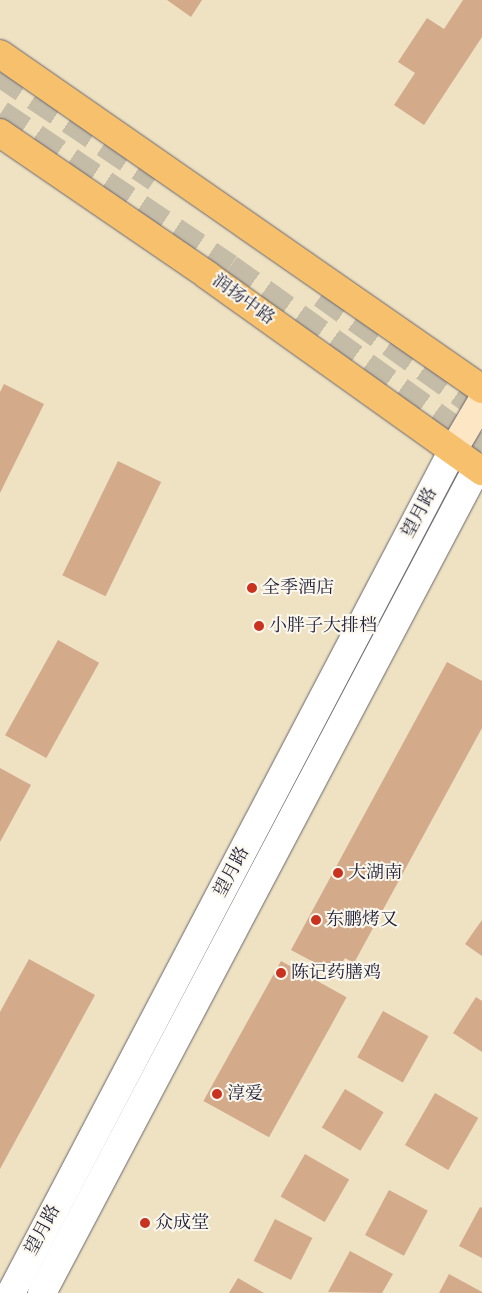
<!DOCTYPE html>
<html>
<head>
<meta charset="utf-8">
<style>
  body { margin:0 }
  #map { position:relative; width:482px; height:1293px; overflow:hidden; background:#eee2c3; font-family:"IM FELL Double Pica","Noto Serif SC",serif }
  div>[style] { position:absolute }
  .building>* { inset:0; background:#d3aa8a; transform-origin:0 0 }
  .trunk-tunnel>* { height:28px; margin-top:-14px; transform-origin:0; background:repeating-linear-gradient(90deg,#c5bca8 0 28px,transparent 0 42px) }
  .roads { filter:drop-shadow(0 0 1px #69656b) drop-shadow(0 0 1px #69656b) }
  .tertiary>* { height:28px; margin:-14px; padding:0 14px; transform-origin:14px; border-radius:14px; background:#fff }
  .secondary>* { height:28px; margin:-14px; padding:0 14px; transform-origin:14px; border-radius:14px; background:#fce6c4 }
  .primary>* { height:28px; margin:-14px; padding:0 14px; transform-origin:14px; border-radius:14px; background:#f7c06c }
  .dots>* { width:14px; height:14px; translate:-50% -50%; box-sizing:border-box; border:2px solid #fbf7ec; border-radius:50% }
  span { translate:-50% -50%; white-space:nowrap; text-align:center; line-height:1.15; -webkit-text-stroke:4px #fbf7ec; paint-order:stroke }
  .street-label { font-size:18px; color:#22223b }
  .poi-label { font-size:18px; color:#22223b }
  .left { translate:0 -50%; text-align:left }
</style>
</head>
<body>
<div id="map">
  <div class="building">
    <div style="clip-path:polygon(167px 0,202px 0,191px 17px)"></div>
    <div style="clip-path:polygon(463px 0,482px 0,482px 37px,424px 125px,394px 105px,415px 73px,398px 62px,427px 18px,444px 29px)"></div>
    <div style="clip-path:polygon(4px 384px,44px 404px,0 493px,0 392px)"></div>
    <div style="left:118px;top:461px;width:48px;height:127px;rotate:26deg"></div>
    <div style="left:58px;top:640px;width:47px;height:109px;rotate:29deg"></div>
    <div style="clip-path:polygon(447px 662px,482px 681px,482px 728px,354px 963px,345px 958px,336px 974px,291px 950px)"></div>
    <div style="clip-path:polygon(0 768px,31px 785px,0 842px)"></div>
    <div style="clip-path:polygon(482px 920px,482px 956px,465px 944px)"></div>
    <div style="clip-path:polygon(29px 959px,95px 995px,0 1169px,0 1012px)"></div>
    <div style="left:281px;top:961px;width:75px;height:160px;rotate:29deg"></div>
    <div style="clip-path:polygon(476px 997px,482px 1001px,482px 1052px,453px 1033px)"></div>
    <div style="left:383px;top:1011px;width:52px;height:53px;rotate:29deg"></div>
    <div style="left:345px;top:1089px;width:45px;height:45px;rotate:31deg"></div>
    <div style="left:435px;top:1093px;width:50px;height:60px;rotate:30deg"></div>
    <div style="left:305px;top:1154px;width:51px;height:49px;rotate:30deg"></div>
    <div style="left:389px;top:1190px;width:44px;height:51px;rotate:28deg"></div>
    <div style="clip-path:polygon(480px 1207px,482px 1208px,482px 1258px,459px 1246px)"></div>
    <div style="left:275px;top:1219px;width:42px;height:47px;rotate:27deg"></div>
    <div style="clip-path:polygon(350px 1251px,393px 1274px,382px 1293px,328px 1292px)"></div>
    <div style="clip-path:polygon(449px 1274px,482px 1292px,482px 1293px,439px 1293px)"></div>
    <div style="clip-path:polygon(238px 1278px,264px 1293px,229px 1293px)"></div>
  </div>
  <div class="trunk-tunnel">
    <div style="left:0;top:73px;width:188px;rotate:33.9deg"></div>
    <div style="left:0;top:114px;width:276px;rotate:33.9deg"></div>
    <div style="left:229px;top:268px;width:312px;rotate:35.7deg"></div>
    <div style="left:322px;top:294px;width:196px;rotate:35.5deg"></div>
  </div>
  <div class="roads">
    <div class="tertiary">
      <div style="left:11px;top:1293px;width:952px;rotate:-62.33deg"></div>
      <div style="left:42px;top:1293px;width:933px;rotate:-62.2deg"></div>
    </div>
    <div class="secondary">
      <div style="left:453px;top:450px;width:57px;rotate:-59.4deg"></div>
    </div>
    <div class="primary">
      <div style="left:0;top:54px;width:587px;rotate:34.8deg"></div>
      <div style="left:0;top:133px;width:251px;rotate:34.4deg"></div>
      <div style="left:207px;top:275px;width:338px;rotate:35.5deg"></div>
    </div>
  </div>
  <div class="dots">
    <div style="left:252px;top:588px;background:#c8321e"></div>
    <div style="left:259px;top:626px;background:#c8321e"></div>
    <div style="left:338px;top:873px;background:#c8321e"></div>
    <div style="left:316px;top:920px;background:#c8321e"></div>
    <div style="left:281px;top:973px;background:#c8321e"></div>
    <div style="left:217px;top:1094px;background:#c8321e"></div>
    <div style="left:145px;top:1223px;background:#c8321e"></div>
  </div>
  <div class="street-label">
    <span style="left:243px;top:300px;rotate:36deg">润扬中路</span>
    <span style="left:420px;top:513px;rotate:-62deg">望月路</span>
    <span style="left:232px;top:872px;rotate:-62deg">望月路</span>
    <span style="left:43px;top:1230px;rotate:-62deg">望月路</span>
  </div>
  <div class="poi-label">
    <span class="left" style="left:262px;top:588px">全季酒店</span>
    <span class="left" style="left:269px;top:626px">小胖子大排档</span>
    <span class="left" style="left:348px;top:873px">大湖南</span>
    <span class="left" style="left:326px;top:920px">东鹏烤又</span>
    <span class="left" style="left:291px;top:973px">陈记药膳鸡</span>
    <span class="left" style="left:227px;top:1094px">淳爱</span>
    <span class="left" style="left:155px;top:1223px">众成堂</span>
  </div>
</div>
</body>
</html>
